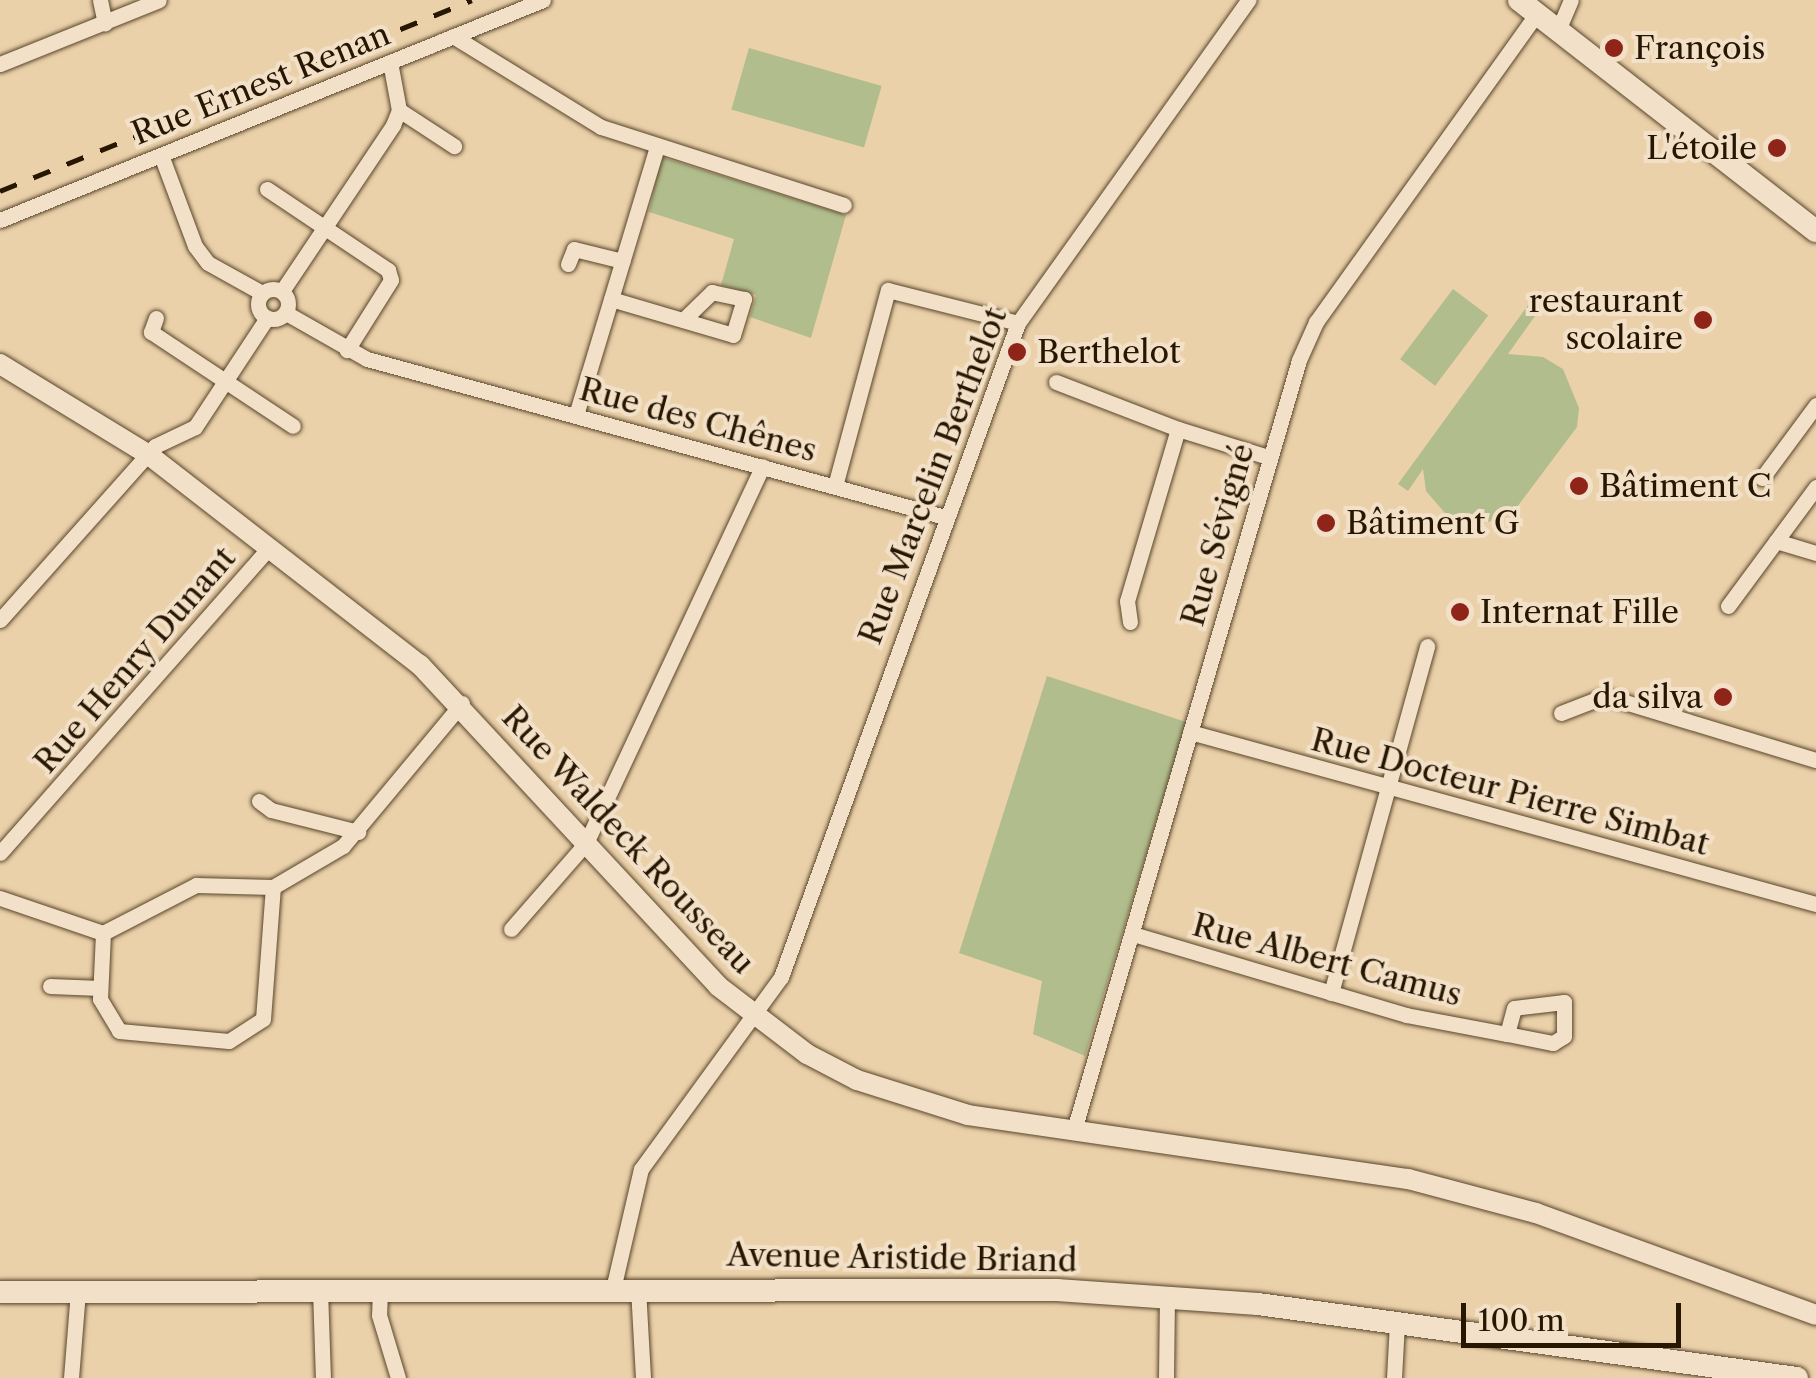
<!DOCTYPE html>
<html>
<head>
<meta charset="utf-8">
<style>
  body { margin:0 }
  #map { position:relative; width:1816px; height:1378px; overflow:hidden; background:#ebd1aa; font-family:"Libre Caslon Text",serif }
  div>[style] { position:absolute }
  .green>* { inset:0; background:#b1bd8d; transform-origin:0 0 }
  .roads { filter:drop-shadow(0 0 2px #58452a) drop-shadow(0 0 2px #58452a) }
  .minor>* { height:15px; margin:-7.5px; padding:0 7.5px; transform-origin:7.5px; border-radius:7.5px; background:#f2e1c8 }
  .minor>.ring { margin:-7.5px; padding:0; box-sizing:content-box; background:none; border:15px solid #f2e1c8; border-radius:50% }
  .tertiary>* { height:20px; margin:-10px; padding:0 10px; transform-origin:10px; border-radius:10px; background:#f2e1c8 }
  .secondary>* { height:22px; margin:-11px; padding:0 11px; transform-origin:11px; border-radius:11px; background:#f2e1c8 }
  .rail>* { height:5px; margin-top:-2.5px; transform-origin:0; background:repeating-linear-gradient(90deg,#271600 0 18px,transparent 0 36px) }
  .dots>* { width:28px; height:28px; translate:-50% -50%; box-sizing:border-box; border:5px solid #f2e1c8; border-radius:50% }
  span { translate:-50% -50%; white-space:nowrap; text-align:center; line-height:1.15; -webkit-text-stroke:8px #f2e1c8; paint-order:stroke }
  .poi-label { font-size:32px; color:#271600 }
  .left { translate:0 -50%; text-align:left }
  .right { translate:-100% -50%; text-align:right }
  .street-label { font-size:32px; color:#271600 }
  .scale { position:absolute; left:1461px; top:1303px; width:220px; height:45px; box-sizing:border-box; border:5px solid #271600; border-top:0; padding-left:12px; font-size:30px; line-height:35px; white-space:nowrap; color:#271600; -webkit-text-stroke:8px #f2e1c8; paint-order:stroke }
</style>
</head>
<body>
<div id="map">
  <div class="green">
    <div style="left:749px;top:48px;width:138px;height:64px;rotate:16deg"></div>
    <div style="clip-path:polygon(661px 157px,846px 215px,811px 338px,750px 317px,756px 295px,721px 285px,734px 239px,649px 212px)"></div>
    <div style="left:1453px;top:289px;width:44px;height:88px;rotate:37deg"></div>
    <div style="clip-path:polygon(1539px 290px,1548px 298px,1508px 354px,1543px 357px,1563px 369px,1579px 408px,1577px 427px,1511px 515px,1478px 525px,1451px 520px,1426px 491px,1423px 469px,1408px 491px,1398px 484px)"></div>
    <div style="clip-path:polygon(1047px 676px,1186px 722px,1085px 1056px,1033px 1034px,1042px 981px,959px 953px)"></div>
  </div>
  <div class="roads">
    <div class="minor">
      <div style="left:100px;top:0;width:24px;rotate:78deg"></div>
      <div style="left:1559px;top:28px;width:30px;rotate:-67deg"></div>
      <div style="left:453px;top:36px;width:174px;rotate:31.6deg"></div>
      <div style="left:601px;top:127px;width:255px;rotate:17.8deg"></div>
      <div style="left:0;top:64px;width:171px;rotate:-21.9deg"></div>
      <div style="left:399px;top:110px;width:66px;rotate:33.2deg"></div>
      <div style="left:161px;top:155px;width:97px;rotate:69.5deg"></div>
      <div style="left:195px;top:246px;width:21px;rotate:53deg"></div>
      <div style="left:208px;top:263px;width:62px;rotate:29.1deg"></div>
      <div style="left:267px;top:189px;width:146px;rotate:33.8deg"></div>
      <div style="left:388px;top:270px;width:10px;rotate:73deg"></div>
      <div style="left:391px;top:280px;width:83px;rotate:122.2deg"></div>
      <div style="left:0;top:220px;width:586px;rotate:-22.06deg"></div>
      <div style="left:568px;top:264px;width:16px;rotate:-68deg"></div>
      <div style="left:574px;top:249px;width:50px;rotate:13.8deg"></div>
      <div class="ring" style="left:258px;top:289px;width:15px;height:15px"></div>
      <div style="left:282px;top:291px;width:200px;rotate:-56.2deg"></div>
      <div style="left:393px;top:125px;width:16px;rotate:-68deg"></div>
      <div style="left:399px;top:110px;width:49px;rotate:-100.6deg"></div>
      <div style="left:611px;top:299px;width:127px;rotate:16.4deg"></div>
      <div style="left:733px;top:335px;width:38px;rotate:-73deg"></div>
      <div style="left:744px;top:299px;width:33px;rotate:-168deg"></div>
      <div style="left:712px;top:292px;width:40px;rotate:136deg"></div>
      <div style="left:286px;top:313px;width:93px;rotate:29.6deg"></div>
      <div style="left:367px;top:359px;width:599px;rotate:15.29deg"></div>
      <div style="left:156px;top:318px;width:15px;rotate:110deg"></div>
      <div style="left:151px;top:332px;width:170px;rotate:33.5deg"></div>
      <div style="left:1056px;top:382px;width:131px;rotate:21.1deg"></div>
      <div style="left:576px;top:415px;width:280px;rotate:-73.2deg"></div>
      <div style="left:1762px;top:478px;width:91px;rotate:-53.5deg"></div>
      <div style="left:835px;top:486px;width:203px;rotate:-74.9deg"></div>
      <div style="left:888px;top:290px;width:134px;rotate:14.2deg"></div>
      <div style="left:1776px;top:541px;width:42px;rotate:16.7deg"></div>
      <div style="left:1728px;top:606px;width:148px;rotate:-53.5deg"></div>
      <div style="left:0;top:620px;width:233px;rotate:-48.3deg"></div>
      <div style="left:155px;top:446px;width:44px;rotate:-25.4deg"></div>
      <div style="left:195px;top:427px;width:131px;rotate:-56.6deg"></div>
      <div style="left:1130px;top:622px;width:21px;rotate:-98deg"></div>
      <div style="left:1127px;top:601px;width:179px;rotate:-73.5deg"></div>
      <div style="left:1178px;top:429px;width:94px;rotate:17.3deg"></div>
      <div style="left:1561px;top:713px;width:47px;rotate:-21.1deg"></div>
      <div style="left:1605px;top:696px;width:220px;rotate:16.9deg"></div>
      <div style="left:1190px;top:732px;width:649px;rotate:15.36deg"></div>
      <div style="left:259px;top:801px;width:15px;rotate:37deg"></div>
      <div style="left:271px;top:810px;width:90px;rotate:14.2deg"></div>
      <div style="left:0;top:853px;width:408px;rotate:-48.6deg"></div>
      <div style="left:0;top:898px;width:109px;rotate:18.8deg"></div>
      <div style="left:103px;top:933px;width:105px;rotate:-27.3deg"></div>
      <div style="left:196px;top:885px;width:77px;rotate:1.5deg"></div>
      <div style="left:273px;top:887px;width:81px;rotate:-30.4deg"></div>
      <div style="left:343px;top:846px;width:186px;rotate:-50.2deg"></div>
      <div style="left:511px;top:929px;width:114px;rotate:-48.9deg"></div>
      <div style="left:586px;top:843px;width:416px;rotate:-64.9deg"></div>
      <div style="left:103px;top:933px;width:66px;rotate:92.6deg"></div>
      <div style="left:100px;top:999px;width:37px;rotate:59deg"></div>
      <div style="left:119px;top:1031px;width:110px;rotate:5.2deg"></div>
      <div style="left:229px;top:1041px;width:40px;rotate:-32.9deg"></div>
      <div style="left:263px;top:1019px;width:132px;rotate:-85.7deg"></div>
      <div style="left:1133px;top:934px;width:285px;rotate:16.5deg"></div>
      <div style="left:1406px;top:1015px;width:103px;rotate:10.7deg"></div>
      <div style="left:1507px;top:1034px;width:47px;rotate:11.1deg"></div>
      <div style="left:1553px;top:1043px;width:13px;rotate:-32deg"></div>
      <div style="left:1564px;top:1036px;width:34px;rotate:-90deg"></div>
      <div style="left:1564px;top:1002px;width:50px;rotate:173.2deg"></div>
      <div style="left:1514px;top:1008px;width:27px;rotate:105deg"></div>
      <div style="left:50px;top:986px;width:50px;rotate:2.3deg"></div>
      <div style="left:1331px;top:993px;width:360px;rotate:-74.5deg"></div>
      <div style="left:1074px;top:1130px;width:802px;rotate:-73.71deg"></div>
      <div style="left:1299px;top:360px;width:42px;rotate:-65.9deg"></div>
      <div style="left:1316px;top:322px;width:380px;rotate:-54.4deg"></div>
      <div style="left:638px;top:1288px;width:90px;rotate:86.8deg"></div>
      <div style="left:320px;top:1289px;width:89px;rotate:88.1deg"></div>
      <div style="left:380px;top:1289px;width:26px;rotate:92deg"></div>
      <div style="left:379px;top:1315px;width:66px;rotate:73.2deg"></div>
      <div style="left:613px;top:1289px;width:123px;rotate:-76.9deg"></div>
      <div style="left:641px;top:1169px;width:238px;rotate:-53.9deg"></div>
      <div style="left:781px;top:977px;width:696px;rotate:-70.08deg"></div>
      <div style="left:1018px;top:323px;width:397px;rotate:-54.5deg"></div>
      <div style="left:71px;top:1378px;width:87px;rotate:-85.4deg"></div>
      <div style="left:1166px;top:1378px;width:80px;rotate:-89.3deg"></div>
      <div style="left:1394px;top:1378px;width:56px;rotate:-86.9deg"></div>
    </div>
    <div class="tertiary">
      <div style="left:0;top:364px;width:175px;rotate:31.4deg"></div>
      <div style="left:149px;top:455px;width:343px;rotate:37.8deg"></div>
      <div style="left:420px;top:665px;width:438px;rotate:47.1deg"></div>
      <div style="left:718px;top:986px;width:112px;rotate:37.4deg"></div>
      <div style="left:807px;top:1054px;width:56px;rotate:27.5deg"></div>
      <div style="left:857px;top:1080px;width:116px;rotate:17.5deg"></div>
      <div style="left:968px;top:1115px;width:445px;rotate:8.3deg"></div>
      <div style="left:1408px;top:1179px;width:132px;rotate:14.9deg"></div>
      <div style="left:1536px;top:1213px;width:298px;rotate:20deg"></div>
    </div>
    <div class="secondary">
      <div style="left:1519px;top:0;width:376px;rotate:37.9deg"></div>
      <div style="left:0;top:1292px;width:1057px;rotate:-0.11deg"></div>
      <div style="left:1057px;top:1290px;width:201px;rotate:4deg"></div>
      <div style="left:1258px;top:1304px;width:544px;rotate:7.82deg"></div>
    </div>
  </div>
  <div class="rail">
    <div style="left:0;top:191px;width:509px;rotate:-22.03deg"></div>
  </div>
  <div class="dots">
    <div style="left:1614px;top:48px;background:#8f2418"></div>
    <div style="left:1777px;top:148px;background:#8f2418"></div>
    <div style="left:1703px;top:320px;background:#8f2418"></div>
    <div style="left:1017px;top:352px;background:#8f2418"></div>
    <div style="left:1579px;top:486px;background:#8f2418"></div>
    <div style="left:1326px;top:523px;background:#8f2418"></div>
    <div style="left:1460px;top:612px;background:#8f2418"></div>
    <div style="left:1723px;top:697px;background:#8f2418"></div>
  </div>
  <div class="poi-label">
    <span class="left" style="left:1634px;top:48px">François</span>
    <span class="right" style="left:1757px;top:148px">L'étoile</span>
    <span class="right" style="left:1683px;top:320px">restaurant<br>scolaire</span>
    <span class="left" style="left:1037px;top:352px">Berthelot</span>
    <span class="left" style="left:1599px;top:486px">Bâtiment C</span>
    <span class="left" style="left:1346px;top:523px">Bâtiment G</span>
    <span class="left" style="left:1480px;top:612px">Internat Fille</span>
    <span class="right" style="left:1703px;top:697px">da silva</span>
  </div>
  <div class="street-label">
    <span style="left:261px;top:84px;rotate:-22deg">Rue Ernest Renan</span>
    <span style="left:698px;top:420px;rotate:15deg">Rue des Chênes</span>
    <span style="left:933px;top:476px;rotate:-69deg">Rue Marcelin Berthelot</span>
    <span style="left:1218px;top:535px;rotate:-74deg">Rue Sévigné</span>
    <span style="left:135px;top:660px;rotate:-49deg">Rue Henry Dunant</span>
    <span style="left:1510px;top:792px;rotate:15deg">Rue Docteur Pierre Simbat</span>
    <span style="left:628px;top:840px;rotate:47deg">Rue Waldeck Rousseau</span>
    <span style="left:1327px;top:960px;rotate:15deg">Rue Albert Camus</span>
    <span style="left:902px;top:1258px;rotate:1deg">Avenue Aristide Briand</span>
  </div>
  <div class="scale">100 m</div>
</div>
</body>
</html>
